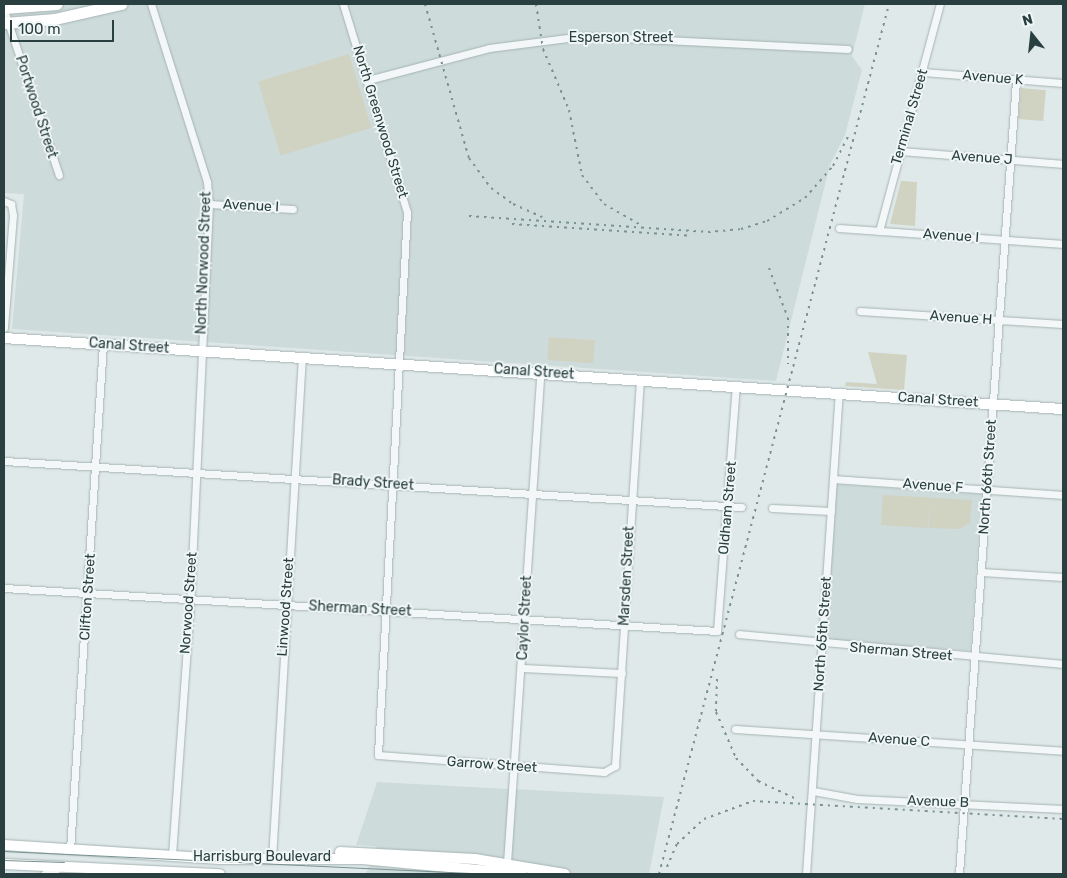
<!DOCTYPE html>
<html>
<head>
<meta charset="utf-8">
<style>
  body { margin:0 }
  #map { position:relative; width:1067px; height:878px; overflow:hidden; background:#e0e9e9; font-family:Rubik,sans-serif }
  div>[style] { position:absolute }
  .built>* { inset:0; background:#cedbdb; transform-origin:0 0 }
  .green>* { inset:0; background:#d0d2c2; transform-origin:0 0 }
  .roads { filter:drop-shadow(0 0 1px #a5b3b3) drop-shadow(0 0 1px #a5b3b3) }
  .street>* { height:7px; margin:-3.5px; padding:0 3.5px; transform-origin:3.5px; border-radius:3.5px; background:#f3f7f7 }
  .secondary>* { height:10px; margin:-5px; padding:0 5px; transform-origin:5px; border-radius:5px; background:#fff }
  .primary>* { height:11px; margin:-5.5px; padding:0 5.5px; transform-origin:5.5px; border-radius:5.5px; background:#fff }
  .tram>* { height:1px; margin:-0.5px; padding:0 0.5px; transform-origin:0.5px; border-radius:0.5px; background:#7a9292 }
  .rail>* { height:2px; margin-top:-1px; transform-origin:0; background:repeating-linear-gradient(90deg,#7a9292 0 2.5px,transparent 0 7.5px) }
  span { translate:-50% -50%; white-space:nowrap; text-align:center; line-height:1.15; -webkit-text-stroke:4px #f0f6f6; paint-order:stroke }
  .street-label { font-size:14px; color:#293f40 }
  .frame { position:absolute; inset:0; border:5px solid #293f40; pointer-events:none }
  .north { position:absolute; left:1007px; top:10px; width:50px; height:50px; -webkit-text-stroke:4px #f0f6f6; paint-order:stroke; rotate:344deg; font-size:14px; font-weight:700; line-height:20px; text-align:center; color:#293f40 }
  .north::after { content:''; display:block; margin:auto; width:18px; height:22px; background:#293f40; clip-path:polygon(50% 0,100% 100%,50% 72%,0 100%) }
  .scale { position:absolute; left:10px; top:20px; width:104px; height:22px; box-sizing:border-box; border:2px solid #293f40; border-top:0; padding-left:6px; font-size:15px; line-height:18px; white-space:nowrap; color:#293f40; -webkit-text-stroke:4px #f0f6f6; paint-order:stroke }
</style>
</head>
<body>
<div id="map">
  <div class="built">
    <div style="clip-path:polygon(4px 4px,865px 4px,852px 56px,862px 70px,845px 135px,830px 165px,776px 381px,12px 329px,24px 194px,4px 193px)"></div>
    <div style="left:836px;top:484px;width:146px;height:157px;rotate:4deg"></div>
    <div style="clip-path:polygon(377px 782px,664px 797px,649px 874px,366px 874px,376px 846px,356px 845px)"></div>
  </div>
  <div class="green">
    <div style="left:349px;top:54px;width:77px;height:95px;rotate:73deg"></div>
    <div style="left:1021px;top:88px;width:25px;height:31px;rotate:5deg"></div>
    <div style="clip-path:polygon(901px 181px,917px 182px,915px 226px,890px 224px)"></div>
    <div style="left:549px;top:337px;width:46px;height:23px;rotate:4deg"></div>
    <div style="clip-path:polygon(868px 352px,907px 355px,904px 390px,845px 386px,846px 382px,877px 384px)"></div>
    <div style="clip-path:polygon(883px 495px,972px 500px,970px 523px,959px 529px,929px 528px,931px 499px,928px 528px,881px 525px)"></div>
  </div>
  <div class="roads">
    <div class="street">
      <div style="left:151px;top:4px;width:187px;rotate:72.5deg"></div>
      <div style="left:207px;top:182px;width:22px;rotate:85deg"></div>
      <div style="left:209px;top:204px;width:386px;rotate:92.7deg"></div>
      <div style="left:191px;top:590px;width:267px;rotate:94.1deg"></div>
      <div style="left:343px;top:4px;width:218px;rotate:72.9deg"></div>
      <div style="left:407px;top:212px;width:544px;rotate:93.06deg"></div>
      <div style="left:378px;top:755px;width:227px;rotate:4.3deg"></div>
      <div style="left:604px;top:772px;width:13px;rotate:-29deg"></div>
      <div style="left:615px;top:766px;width:388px;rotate:-86.3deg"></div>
      <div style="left:4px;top:10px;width:174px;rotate:71.6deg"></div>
      <div style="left:923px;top:72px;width:140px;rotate:4.5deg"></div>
      <div style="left:368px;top:80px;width:125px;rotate:-14.8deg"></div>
      <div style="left:489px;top:48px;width:95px;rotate:-7.3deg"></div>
      <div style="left:583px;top:36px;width:265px;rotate:2.8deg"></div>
      <div style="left:901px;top:151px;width:163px;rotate:4.6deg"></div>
      <div style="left:4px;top:201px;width:8px;rotate:23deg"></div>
      <div style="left:11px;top:204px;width:11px;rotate:80deg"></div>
      <div style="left:13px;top:215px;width:113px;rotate:94.6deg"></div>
      <div style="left:209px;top:204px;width:84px;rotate:3.4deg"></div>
      <div style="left:839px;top:228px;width:225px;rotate:4.1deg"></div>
      <div style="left:879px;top:231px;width:235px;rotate:-75deg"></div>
      <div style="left:860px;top:311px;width:203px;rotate:3.7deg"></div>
      <div style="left:4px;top:461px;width:739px;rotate:3.57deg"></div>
      <div style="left:833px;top:479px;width:231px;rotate:4deg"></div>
      <div style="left:772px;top:508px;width:59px;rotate:2.9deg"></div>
      <div style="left:981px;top:572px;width:82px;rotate:3.5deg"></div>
      <div style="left:4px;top:588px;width:714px;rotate:3.45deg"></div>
      <div style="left:717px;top:631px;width:247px;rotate:-85.6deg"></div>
      <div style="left:739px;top:634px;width:325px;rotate:5.3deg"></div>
      <div style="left:522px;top:668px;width:100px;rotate:2.9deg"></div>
      <div style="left:735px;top:729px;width:329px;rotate:3.8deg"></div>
      <div style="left:813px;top:791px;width:45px;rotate:10.3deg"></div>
      <div style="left:857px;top:799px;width:206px;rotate:2.8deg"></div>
      <div style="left:70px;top:850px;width:507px;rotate:-86.27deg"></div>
      <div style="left:272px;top:859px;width:504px;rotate:-86.59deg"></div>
      <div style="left:507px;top:863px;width:491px;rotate:-86.1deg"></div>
      <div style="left:44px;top:874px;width:14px;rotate:-21deg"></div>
      <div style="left:806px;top:874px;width:482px;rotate:-86.1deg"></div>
      <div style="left:959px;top:874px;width:796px;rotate:-85.89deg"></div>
    </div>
    <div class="secondary">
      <div style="left:4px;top:338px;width:1061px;rotate:3.84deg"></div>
      <div style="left:4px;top:845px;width:216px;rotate:3.7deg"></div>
      <div style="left:220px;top:859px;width:142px"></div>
      <div style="left:362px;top:859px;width:160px;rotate:5.4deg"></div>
      <div style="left:340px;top:852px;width:135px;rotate:3deg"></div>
      <div style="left:475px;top:859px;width:91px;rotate:9.5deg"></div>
      <div style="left:4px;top:864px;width:216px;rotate:2.7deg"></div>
    </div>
    <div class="primary">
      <div style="left:4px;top:8px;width:53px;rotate:-4.3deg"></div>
      <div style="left:4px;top:23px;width:51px;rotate:-4.5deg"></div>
      <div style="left:55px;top:19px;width:68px;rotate:-12.8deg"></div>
    </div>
  </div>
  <div class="tram">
    <div style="left:4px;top:851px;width:488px;rotate:2.7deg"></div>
    <div style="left:4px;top:860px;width:60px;rotate:1.9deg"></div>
  </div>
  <div class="rail">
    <div style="left:425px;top:4px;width:160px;rotate:74.1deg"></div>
    <div style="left:469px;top:158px;width:37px;rotate:54deg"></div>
    <div style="left:491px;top:188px;width:27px;rotate:36deg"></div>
    <div style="left:513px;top:204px;width:32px;rotate:24deg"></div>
    <div style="left:536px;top:4px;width:46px;rotate:81.2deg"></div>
    <div style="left:543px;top:49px;width:66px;rotate:66.9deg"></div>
    <div style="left:569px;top:110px;width:66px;rotate:78.7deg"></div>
    <div style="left:582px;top:175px;width:36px;rotate:53deg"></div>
    <div style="left:604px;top:204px;width:40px;rotate:29.7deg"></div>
    <div style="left:469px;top:216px;width:240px;rotate:3.8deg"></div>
    <div style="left:708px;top:232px;width:33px;rotate:-5deg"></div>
    <div style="left:741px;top:229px;width:27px;rotate:-17deg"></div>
    <div style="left:767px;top:221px;width:44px;rotate:-31.2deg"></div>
    <div style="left:805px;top:198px;width:43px;rotate:-48.8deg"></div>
    <div style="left:833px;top:166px;width:33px;rotate:-63deg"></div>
    <div style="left:512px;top:224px;width:179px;rotate:3.8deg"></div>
    <div style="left:769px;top:268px;width:53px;rotate:69.2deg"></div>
    <div style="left:788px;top:318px;width:46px;rotate:90deg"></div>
    <div style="left:717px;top:679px;width:33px;rotate:92deg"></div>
    <div style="left:716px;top:712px;width:50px;rotate:66.5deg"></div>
    <div style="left:736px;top:758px;width:32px;rotate:46deg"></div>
    <div style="left:758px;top:781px;width:42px;rotate:25.3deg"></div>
    <div style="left:667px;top:867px;width:25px;rotate:-67deg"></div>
    <div style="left:677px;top:844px;width:37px;rotate:-43deg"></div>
    <div style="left:704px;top:819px;width:52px;rotate:-20.2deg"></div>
    <div style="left:753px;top:801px;width:311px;rotate:3.3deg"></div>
    <div style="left:659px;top:874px;width:900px;rotate:-75.19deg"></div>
  </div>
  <div class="street-label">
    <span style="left:621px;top:38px">Esperson Street</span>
    <span style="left:993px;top:78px;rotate:5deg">Avenue K</span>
    <span style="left:36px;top:107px;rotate:72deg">Portwood Street</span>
    <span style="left:910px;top:117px;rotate:-74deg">Terminal Street</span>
    <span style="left:380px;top:122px;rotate:73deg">North Greenwood Street</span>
    <span style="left:982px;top:158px;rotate:4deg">Avenue J</span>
    <span style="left:251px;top:206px;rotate:3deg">Avenue I</span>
    <span style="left:951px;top:236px;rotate:4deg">Avenue I</span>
    <span style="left:204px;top:263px;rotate:-88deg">North Norwood Street</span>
    <span style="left:961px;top:318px;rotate:4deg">Avenue H</span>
    <span style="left:129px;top:346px;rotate:4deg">Canal Street</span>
    <span style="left:534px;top:372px;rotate:4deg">Canal Street</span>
    <span style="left:938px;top:400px;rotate:4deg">Canal Street</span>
    <span style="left:988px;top:477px;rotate:-86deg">North 66th Street</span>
    <span style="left:373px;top:483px;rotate:4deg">Brady Street</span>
    <span style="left:933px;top:486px;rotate:4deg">Avenue F</span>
    <span style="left:728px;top:508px;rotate:-85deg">Oldham Street</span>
    <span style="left:627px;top:576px;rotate:-87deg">Marsden Street</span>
    <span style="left:88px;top:597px;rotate:-86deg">Clifton Street</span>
    <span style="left:189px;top:603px;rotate:-86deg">Norwood Street</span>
    <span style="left:286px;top:607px;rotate:-86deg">Linwood Street</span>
    <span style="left:360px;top:609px;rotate:3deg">Sherman Street</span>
    <span style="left:525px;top:618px;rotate:-87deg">Caylor Street</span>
    <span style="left:823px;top:634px;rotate:-86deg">North 65th Street</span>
    <span style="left:901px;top:652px;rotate:5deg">Sherman Street</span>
    <span style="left:899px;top:740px;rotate:4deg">Avenue C</span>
    <span style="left:492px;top:765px;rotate:4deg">Garrow Street</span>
    <span style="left:938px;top:802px;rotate:2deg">Avenue B</span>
    <span style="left:262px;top:857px">Harrisburg Boulevard</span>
  </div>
  <div class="frame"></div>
  <div class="north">N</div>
  <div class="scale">100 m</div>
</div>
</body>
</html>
